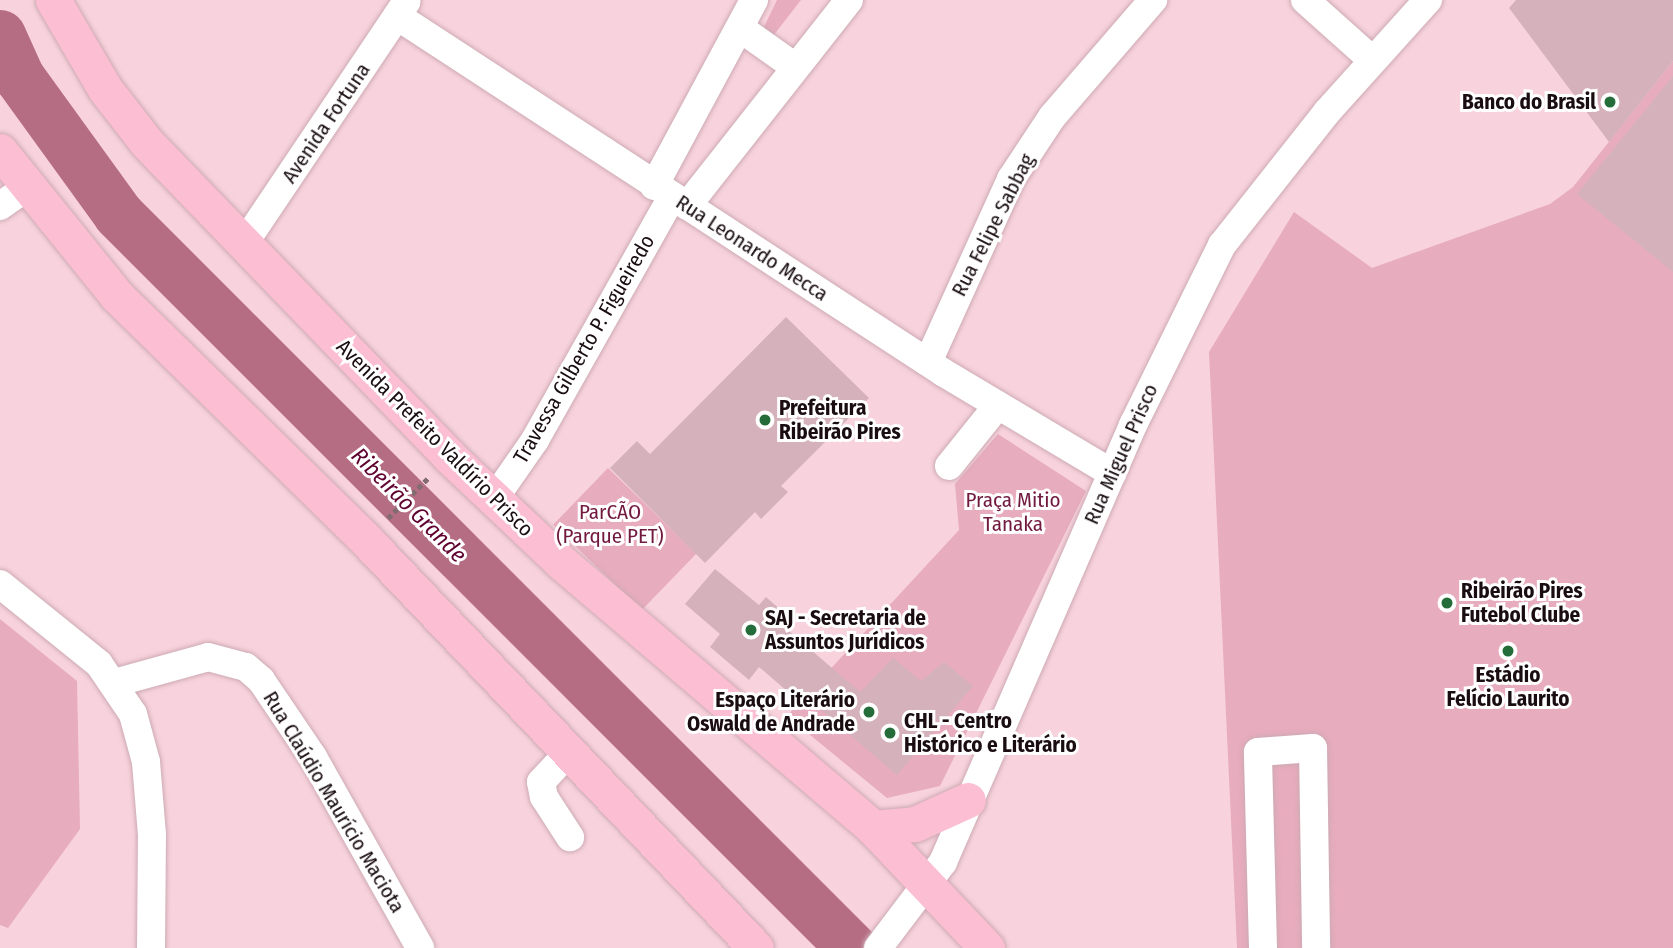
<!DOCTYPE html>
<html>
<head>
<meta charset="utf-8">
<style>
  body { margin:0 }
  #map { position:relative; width:1673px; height:948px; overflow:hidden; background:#f8d3dd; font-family:"Fira Sans Condensed",sans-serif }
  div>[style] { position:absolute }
  .green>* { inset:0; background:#e7acbd; transform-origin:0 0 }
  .river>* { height:51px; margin:-25.5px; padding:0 25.5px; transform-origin:25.5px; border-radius:25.5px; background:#b56d84 }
  .building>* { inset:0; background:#d5b2bb }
  .path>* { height:4.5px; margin-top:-2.25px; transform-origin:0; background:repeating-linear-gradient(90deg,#836b72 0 5px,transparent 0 8.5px) }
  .roads { filter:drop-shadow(0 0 2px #cdaab4) drop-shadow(0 0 2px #cdaab4) }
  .minor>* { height:28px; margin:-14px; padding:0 14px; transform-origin:14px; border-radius:14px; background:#fff }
  .major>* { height:35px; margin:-17.5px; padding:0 17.5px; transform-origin:17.5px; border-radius:17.5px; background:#fcbed2 }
  .dots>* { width:19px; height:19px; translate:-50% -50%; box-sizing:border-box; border:4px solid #fff; border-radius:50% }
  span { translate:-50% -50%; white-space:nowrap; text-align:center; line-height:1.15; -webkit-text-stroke:6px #fff; paint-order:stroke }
  .poi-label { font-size:21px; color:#190d11; font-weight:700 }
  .right { translate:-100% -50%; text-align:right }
  .left { translate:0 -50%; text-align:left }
  .street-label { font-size:21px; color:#190d11 }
  .park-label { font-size:21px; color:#72193f }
  .water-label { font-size:23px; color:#5f0230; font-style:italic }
</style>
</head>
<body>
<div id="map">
  <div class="green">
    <div style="clip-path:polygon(777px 0,801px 0,773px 36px,763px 29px)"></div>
    <div style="clip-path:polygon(1673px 61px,1673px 948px,1237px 948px,1209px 352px,1294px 212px,1372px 268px,1550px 204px,1573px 187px)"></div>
    <div style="clip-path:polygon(998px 434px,1086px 491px,940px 786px,887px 798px,787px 716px,959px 530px,955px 484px)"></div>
    <div style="left:608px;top:468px;width:123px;height:79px;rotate:44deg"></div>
    <div style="clip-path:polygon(0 619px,77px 681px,80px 829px,8px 928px,0 925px)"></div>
  </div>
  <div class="river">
    <div style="left:0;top:35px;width:46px;rotate:65.7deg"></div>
    <div style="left:19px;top:77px;width:169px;rotate:54.1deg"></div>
    <div style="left:118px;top:214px;width:1038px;rotate:45deg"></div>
  </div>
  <div class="building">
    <div style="clip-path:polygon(1516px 0,1673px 0,1673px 61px,1609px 142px,1509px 8px)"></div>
    <div style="clip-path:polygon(1673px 76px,1673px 272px,1577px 194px)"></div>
    <div style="clip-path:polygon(786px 317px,869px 398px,781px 486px,788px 492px,761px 519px,755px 512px,705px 563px,610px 468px,637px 441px,650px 454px)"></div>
    <div style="clip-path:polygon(715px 569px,759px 605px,766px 597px,789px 617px,782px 625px,860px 692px,893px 658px,921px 681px,944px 662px,973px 686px,897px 775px,799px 691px,794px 697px,759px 667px,749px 680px,710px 647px,720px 634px,685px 604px)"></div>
  </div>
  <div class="path">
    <div style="left:388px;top:518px;width:58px;rotate:-45deg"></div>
  </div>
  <div class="roads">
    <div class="minor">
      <div style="left:1305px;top:0;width:89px;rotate:41.8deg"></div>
      <div style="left:397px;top:16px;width:653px;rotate:33.13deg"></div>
      <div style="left:944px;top:373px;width:196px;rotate:30.8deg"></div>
      <div style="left:740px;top:28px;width:67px;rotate:35.3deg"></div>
      <div style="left:654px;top:186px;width:211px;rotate:-61.7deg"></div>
      <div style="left:0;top:206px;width:32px;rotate:-35deg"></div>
      <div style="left:687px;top:206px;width:262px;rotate:-51.8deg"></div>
      <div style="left:243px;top:245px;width:293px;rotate:-56.1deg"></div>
      <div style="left:928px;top:362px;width:201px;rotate:-65.6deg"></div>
      <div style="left:1011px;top:179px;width:74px;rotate:-56.5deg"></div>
      <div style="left:1052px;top:117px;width:155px;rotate:-49.2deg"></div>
      <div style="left:949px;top:466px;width:78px;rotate:-51.2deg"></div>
      <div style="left:494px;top:499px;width:72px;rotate:-55.2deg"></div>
      <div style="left:535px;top:440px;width:279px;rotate:-60.6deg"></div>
      <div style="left:0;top:584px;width:127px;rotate:38.9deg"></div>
      <div style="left:99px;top:664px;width:60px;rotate:55.8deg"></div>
      <div style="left:133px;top:714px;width:50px;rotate:74.8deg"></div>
      <div style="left:146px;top:762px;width:73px;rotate:85.3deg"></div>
      <div style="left:152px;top:835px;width:113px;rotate:90.5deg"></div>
      <div style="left:118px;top:682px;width:93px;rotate:-15.5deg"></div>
      <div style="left:208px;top:657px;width:39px;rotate:15deg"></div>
      <div style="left:246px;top:667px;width:20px;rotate:41deg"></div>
      <div style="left:261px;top:680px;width:93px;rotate:56deg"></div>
      <div style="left:313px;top:757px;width:219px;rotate:60.7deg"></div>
      <div style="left:569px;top:752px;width:41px;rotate:133deg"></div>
      <div style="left:541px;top:782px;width:15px;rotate:79deg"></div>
      <div style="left:544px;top:797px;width:48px;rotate:57deg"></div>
      <div style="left:878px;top:948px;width:108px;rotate:-52.9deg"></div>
      <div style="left:943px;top:862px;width:477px;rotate:-66.5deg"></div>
      <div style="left:1133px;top:425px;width:201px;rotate:-63.7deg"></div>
      <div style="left:1222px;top:245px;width:169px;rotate:-51.7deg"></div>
      <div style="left:1327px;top:112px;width:151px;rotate:-48deg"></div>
      <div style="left:1263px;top:948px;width:196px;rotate:-91.5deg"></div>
      <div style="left:1258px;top:752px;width:55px;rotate:-4.2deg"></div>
      <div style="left:1313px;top:748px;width:200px;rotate:89.1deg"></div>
    </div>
    <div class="major">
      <div style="left:53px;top:0;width:103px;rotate:59.7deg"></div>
      <div style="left:105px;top:89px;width:68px;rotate:52.1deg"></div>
      <div style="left:147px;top:143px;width:435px;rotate:46deg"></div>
      <div style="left:449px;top:456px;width:156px;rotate:43.4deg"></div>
      <div style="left:562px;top:563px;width:409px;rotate:40.4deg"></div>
      <div style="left:873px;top:828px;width:166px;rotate:46.5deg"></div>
      <div style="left:0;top:151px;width:185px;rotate:51.1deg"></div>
      <div style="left:116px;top:295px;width:350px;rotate:44.4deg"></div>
      <div style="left:366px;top:540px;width:564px;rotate:46.29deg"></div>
      <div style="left:873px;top:828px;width:42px;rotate:-5.4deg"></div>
      <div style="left:915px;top:824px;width:58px;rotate:-24.4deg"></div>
    </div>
  </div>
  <div class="dots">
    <div style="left:1610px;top:102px;background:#246c39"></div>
    <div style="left:765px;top:420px;background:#246c39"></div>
    <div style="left:1447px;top:603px;background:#246c39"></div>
    <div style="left:751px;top:630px;background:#246c39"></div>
    <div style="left:1508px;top:651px;background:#246c39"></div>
    <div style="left:869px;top:712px;background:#246c39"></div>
    <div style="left:890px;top:733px;background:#246c39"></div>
  </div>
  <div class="poi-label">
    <span class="right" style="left:1596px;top:102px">Banco do Brasil</span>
    <span class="left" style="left:779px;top:420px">Prefeitura<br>Ribeirão Pires</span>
    <span class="left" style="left:1461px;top:603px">Ribeirão Pires<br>Futebol Clube</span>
    <span class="left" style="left:765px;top:630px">SAJ - Secretaria de<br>Assuntos Jurídicos</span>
    <span style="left:1508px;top:687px">Estádio<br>Felício Laurito</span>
    <span class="right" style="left:855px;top:712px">Espaço Literário<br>Oswald de Andrade</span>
    <span class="left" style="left:904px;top:733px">CHL - Centro<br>Histórico e Literário</span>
  </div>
  <div class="street-label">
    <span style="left:326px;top:123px;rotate:-56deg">Avenida Fortuna</span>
    <span style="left:993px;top:225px;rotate:-63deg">Rua Felipe Sabbag</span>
    <span style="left:752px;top:248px;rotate:33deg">Rua Leonardo Mecca</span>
    <span style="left:584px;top:349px;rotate:-60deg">Travessa Gilberto P. Figueiredo</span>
    <span style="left:435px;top:438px;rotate:45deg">Avenida Prefeito Valdírio Prisco</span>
    <span style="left:1121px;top:454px;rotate:-66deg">Rua Miguel Prisco</span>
    <span style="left:334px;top:802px;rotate:59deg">Rua Claúdio Maurício Maciota</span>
  </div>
  <div class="park-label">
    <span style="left:1013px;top:512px">Praça Mitio<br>Tanaka</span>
    <span style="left:610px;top:524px">ParCÃO<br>(Parque PET)</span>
  </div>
  <div class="water-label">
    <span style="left:409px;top:505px;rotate:45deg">Ribeirão Grande</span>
  </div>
</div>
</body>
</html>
